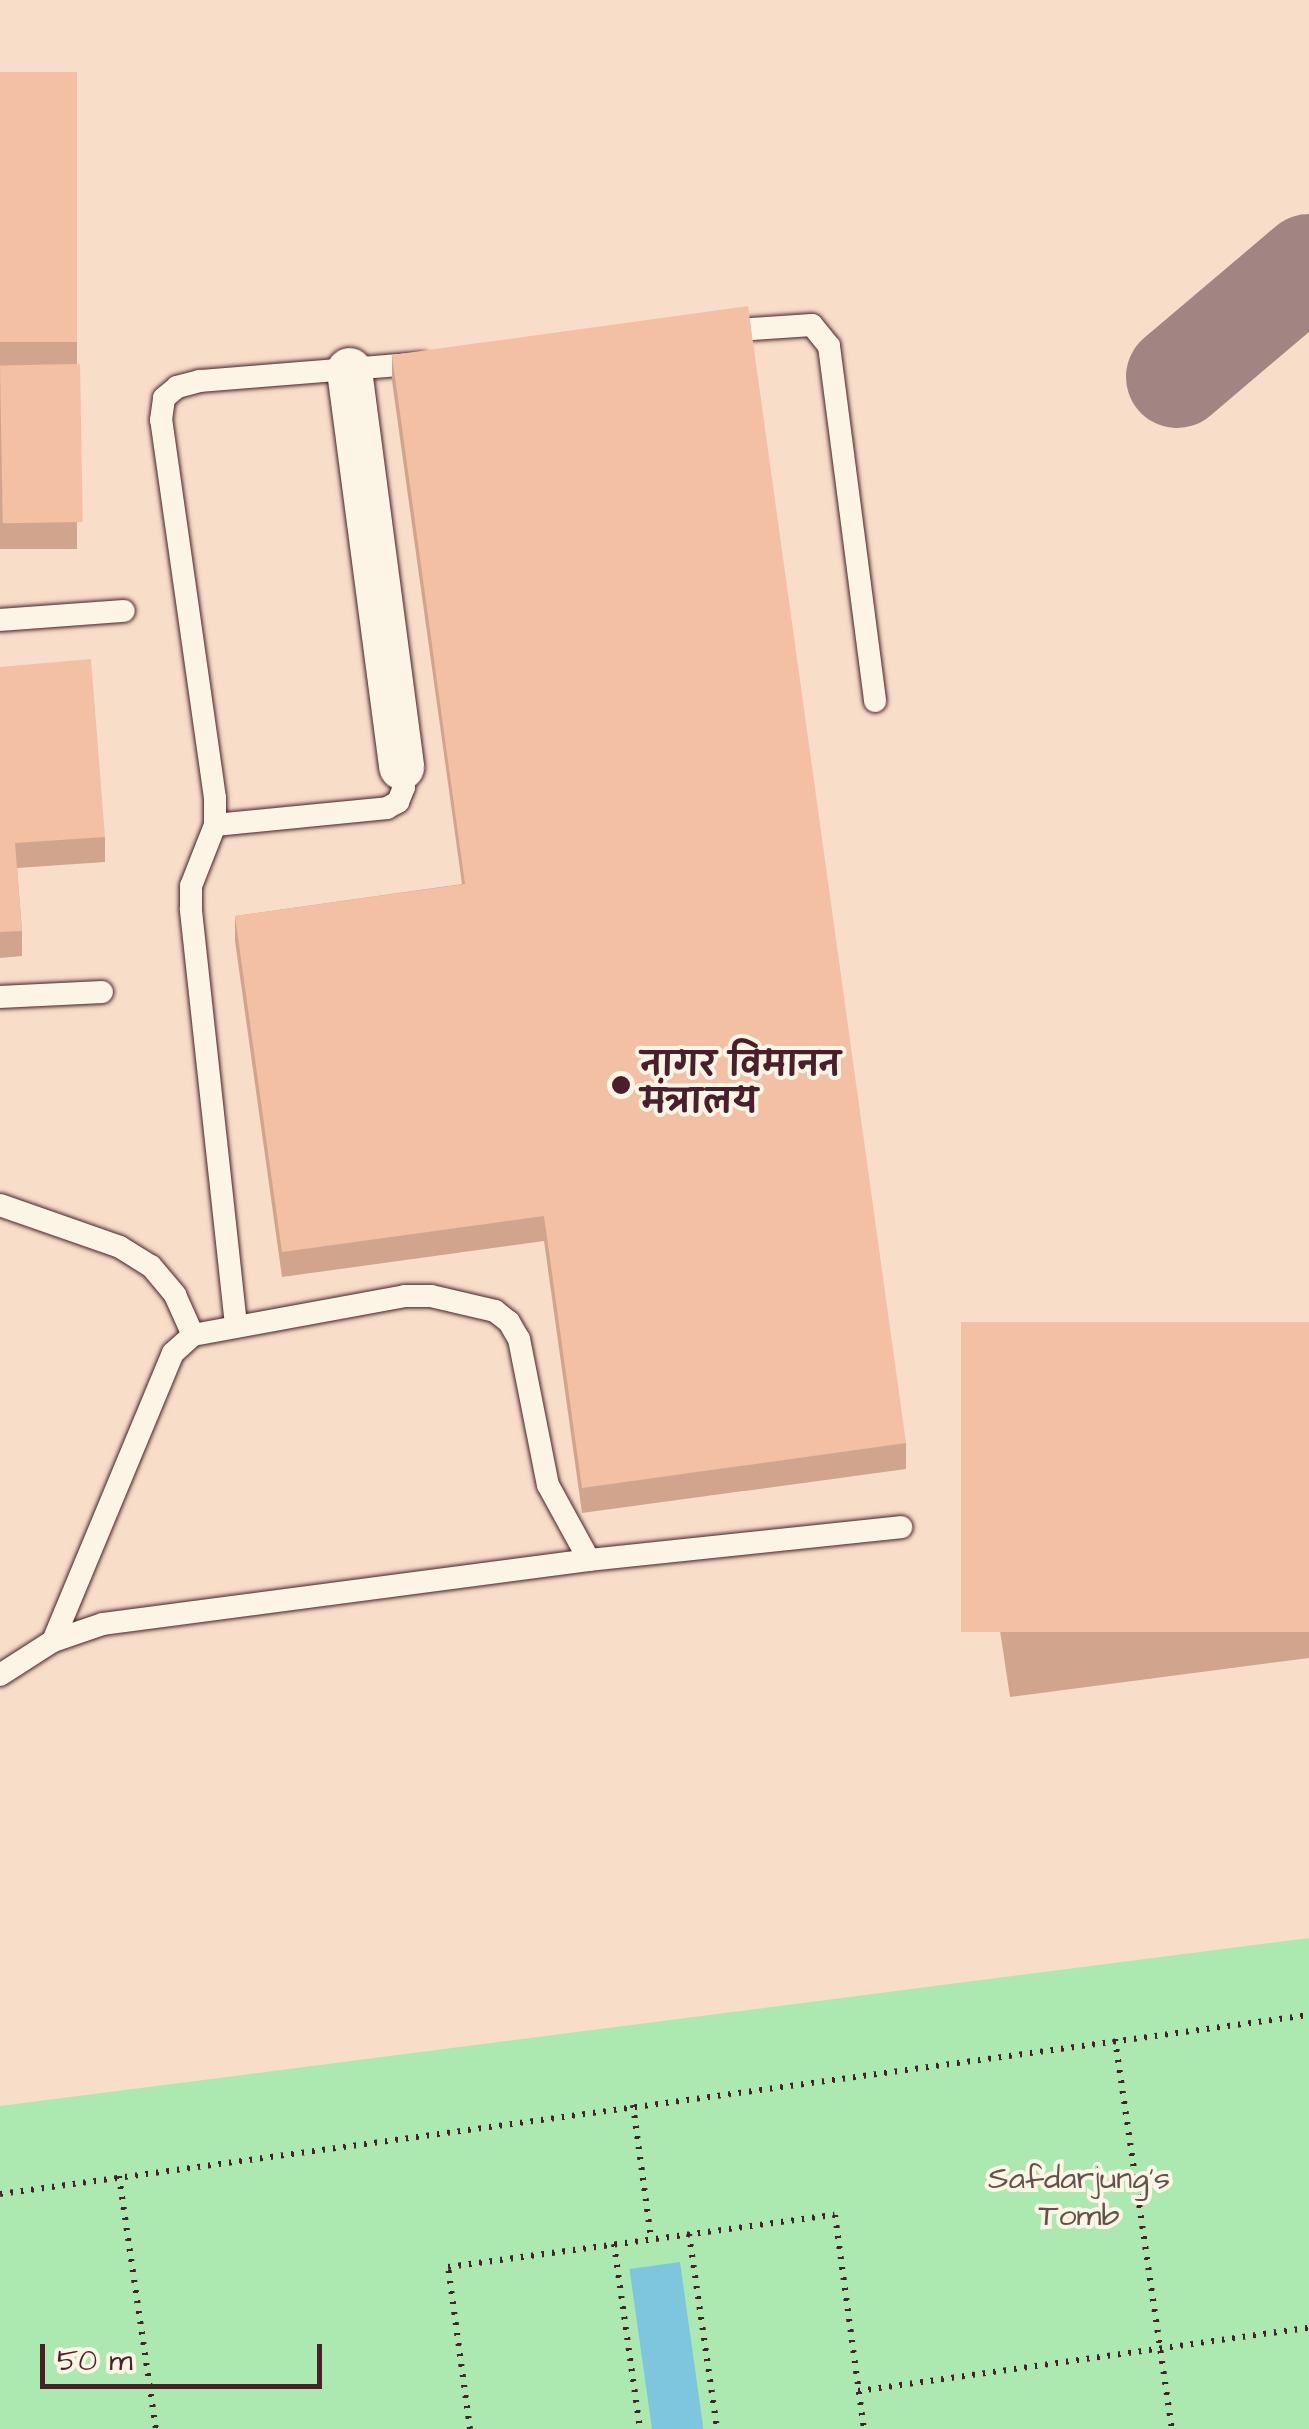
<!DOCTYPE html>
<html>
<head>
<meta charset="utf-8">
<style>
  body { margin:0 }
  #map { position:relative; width:1309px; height:2429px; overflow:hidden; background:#faead8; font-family:"Architects Daughter","Playpen Sans Deva",sans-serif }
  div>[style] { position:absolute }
  .built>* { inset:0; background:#f8ddc8; transform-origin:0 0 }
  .green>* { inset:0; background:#ace9b0 }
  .water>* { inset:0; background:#7dc6de; transform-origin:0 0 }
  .taxiway>* { height:102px; margin:-51px; padding:0 51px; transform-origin:51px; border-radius:51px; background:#a28482 }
  .path>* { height:6px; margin-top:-3px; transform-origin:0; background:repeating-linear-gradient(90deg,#4a1f2b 0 2.5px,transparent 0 10.5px) }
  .roads { filter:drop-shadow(0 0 2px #4a1f2b) drop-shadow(0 0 2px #4a1f2b) }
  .service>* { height:22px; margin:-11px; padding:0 11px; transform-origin:11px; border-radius:11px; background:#fcf5e5 }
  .minor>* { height:45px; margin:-22.5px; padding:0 22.5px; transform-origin:22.5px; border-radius:22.5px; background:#fcf5e5 }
  .wall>* { inset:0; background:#d1a58d; transform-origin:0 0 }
  .building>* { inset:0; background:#f3c0a4; transform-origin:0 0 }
  .dots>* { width:28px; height:28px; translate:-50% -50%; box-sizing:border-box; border:5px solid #fcf5e5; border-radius:50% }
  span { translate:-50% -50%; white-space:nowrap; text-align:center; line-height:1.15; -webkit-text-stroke:8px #fcf5e5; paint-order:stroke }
  .poi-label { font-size:32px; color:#4a1f2b; font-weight:700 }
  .left { translate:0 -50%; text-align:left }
  .park-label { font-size:32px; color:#62524c }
  .scale { position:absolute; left:40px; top:2344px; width:282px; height:45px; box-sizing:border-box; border:5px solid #4a1f2b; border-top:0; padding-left:12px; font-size:30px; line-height:35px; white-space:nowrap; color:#4a1f2b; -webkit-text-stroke:8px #fcf5e5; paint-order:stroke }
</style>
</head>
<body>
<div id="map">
  <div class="built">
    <div style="left:0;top:0;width:1309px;height:2106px"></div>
  </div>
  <div class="green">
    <div style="clip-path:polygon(1309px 1938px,1309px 2429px,0 2429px,0 2106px)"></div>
  </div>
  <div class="water">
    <div style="left:680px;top:2262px;width:169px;height:51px;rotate:82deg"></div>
  </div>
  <div class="taxiway">
    <div style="left:1177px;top:377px;width:173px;rotate:-40.3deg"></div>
  </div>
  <div class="path">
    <div style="left:1115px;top:2039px;width:394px;rotate:81.7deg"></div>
    <div style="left:633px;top:2105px;width:135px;rotate:82.3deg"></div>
    <div style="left:119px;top:2176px;width:256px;rotate:81.7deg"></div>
    <div style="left:0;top:2194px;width:1321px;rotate:-7.79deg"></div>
    <div style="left:689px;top:2234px;width:197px;rotate:81.8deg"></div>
    <div style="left:614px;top:2244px;width:187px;rotate:82deg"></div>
    <div style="left:858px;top:2391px;width:455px;rotate:-8deg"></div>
    <div style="left:470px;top:2429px;width:163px;rotate:-97.7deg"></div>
    <div style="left:448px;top:2267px;width:390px;rotate:-7.7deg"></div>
    <div style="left:835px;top:2215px;width:216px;rotate:82.3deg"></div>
  </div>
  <div class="roads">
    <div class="service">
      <div style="left:722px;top:331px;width:90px;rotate:-3.8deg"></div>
      <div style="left:812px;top:325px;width:27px;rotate:51deg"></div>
      <div style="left:829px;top:346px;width:358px;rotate:82.6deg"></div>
      <div style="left:0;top:620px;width:124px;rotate:-4.2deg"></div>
      <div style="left:215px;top:825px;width:173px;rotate:-5.6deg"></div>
      <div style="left:387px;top:808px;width:13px;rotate:-29deg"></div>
      <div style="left:398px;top:802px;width:16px;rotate:-68deg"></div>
      <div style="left:404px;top:787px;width:20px;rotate:-99deg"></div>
      <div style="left:0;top:997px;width:102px;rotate:-2.8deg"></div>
      <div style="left:0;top:1205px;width:127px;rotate:19.3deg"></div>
      <div style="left:120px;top:1247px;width:36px;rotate:32deg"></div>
      <div style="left:151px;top:1266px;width:38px;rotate:50deg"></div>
      <div style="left:175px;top:1295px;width:44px;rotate:65.8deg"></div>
      <div style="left:236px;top:1325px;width:419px;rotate:-96.2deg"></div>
      <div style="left:191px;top:908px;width:22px;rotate:-90deg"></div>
      <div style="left:191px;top:886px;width:66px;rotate:-68.5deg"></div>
      <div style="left:215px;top:825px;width:27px;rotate:-90deg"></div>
      <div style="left:215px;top:798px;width:382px;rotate:-98.1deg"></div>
      <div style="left:161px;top:420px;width:22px;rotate:-82deg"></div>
      <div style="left:164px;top:398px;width:17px;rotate:-40deg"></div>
      <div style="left:177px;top:387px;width:24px;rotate:-15deg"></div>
      <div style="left:200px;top:381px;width:223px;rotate:-4.6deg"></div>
      <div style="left:53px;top:1641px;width:312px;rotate:-67.4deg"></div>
      <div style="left:173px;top:1353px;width:27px;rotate:-42deg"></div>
      <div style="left:193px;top:1335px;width:216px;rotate:-10.4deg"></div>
      <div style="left:405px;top:1296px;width:26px"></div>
      <div style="left:431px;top:1296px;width:66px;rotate:13.2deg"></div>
      <div style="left:495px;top:1311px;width:18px;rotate:38deg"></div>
      <div style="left:509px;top:1322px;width:20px;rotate:60deg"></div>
      <div style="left:519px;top:1339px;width:149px;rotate:78.8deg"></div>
      <div style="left:548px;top:1485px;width:85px;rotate:61.3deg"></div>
      <div style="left:0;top:1675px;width:63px;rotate:-32.7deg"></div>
      <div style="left:53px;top:1641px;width:53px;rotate:-18.8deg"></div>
      <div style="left:103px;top:1624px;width:490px;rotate:-7.5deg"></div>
      <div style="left:589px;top:1560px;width:314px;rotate:-6deg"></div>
    </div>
    <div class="minor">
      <div style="left:349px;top:370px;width:400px;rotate:82.5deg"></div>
    </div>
  </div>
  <div class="wall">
    <div style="left:0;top:72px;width:77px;height:477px"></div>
    <div style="clip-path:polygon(392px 355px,906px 1443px,906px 1469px,582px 1513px,544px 1241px,282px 1277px,235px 941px,235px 916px,462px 884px,392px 381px)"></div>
    <div style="clip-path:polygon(0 667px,105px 837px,105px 862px,17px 868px,22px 931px,22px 956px,0 958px)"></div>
    <div style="clip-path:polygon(1309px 1322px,1309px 1658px,1010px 1697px,964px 1392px,964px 1366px)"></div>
  </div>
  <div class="building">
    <div style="left:0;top:72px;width:77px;height:270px"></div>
    <div style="clip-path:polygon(748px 306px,906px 1443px,582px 1488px,544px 1216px,282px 1252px,235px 916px,465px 884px,392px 355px)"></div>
    <div style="left:80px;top:364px;width:158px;height:80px;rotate:89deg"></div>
    <div style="clip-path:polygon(91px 659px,105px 837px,15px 843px,22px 931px,0 932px,0 667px)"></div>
    <div style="left:1309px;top:1322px;width:310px;height:348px;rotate:90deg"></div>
  </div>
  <div class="dots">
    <div style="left:621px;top:1085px;background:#4a1f2b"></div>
  </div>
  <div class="poi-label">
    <span class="left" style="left:641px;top:1085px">नागर विमानन<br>मंत्रालय</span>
  </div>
  <div class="park-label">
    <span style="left:1079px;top:2198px">Safdarjung's<br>Tomb</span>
  </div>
  <div class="scale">50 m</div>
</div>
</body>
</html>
